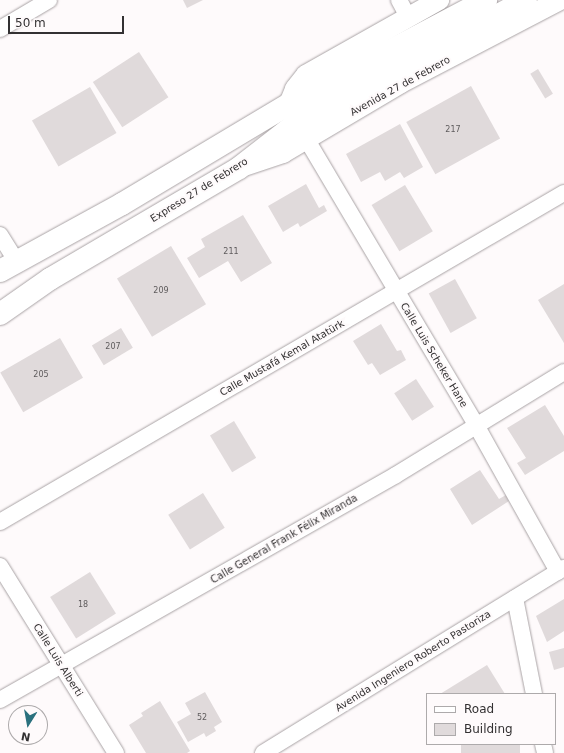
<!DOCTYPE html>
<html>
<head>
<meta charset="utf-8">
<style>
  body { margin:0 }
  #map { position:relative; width:564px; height:753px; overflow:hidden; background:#fefafb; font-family:"DejaVu Sans",sans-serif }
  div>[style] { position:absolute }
  .building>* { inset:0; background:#e0dadb; transform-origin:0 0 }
  .roads { filter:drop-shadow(0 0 1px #a9a3a5) drop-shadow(0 0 1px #a9a3a5) }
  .minor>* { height:16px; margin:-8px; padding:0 8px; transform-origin:8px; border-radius:8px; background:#fff }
  .major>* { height:20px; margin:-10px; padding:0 10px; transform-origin:10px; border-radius:10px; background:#fff }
  .highway>* { height:22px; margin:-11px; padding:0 11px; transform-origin:11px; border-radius:11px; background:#fff }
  span { translate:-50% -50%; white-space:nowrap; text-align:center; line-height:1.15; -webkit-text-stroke:4px #fefafb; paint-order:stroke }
  .number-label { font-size:8px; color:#5e5b5c }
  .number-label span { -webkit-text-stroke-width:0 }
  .street-label { font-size:10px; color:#333132 }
  .legend { position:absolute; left:426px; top:693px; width:130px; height:52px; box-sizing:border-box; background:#fefafb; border:1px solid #adaaab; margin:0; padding:5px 7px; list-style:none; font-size:12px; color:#333132 }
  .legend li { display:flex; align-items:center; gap:8px; height:20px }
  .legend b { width:20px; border:1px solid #adaaab }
  .north { position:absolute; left:8px; top:705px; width:40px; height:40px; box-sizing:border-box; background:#fefafb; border:1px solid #adaaab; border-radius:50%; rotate:191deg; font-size:11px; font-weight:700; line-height:16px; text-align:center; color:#333132 }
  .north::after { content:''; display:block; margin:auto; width:14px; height:18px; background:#2a717e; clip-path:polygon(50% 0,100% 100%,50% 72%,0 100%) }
  .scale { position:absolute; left:8px; top:16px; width:116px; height:18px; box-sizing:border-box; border:2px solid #333132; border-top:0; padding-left:5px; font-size:12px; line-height:14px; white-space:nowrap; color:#333132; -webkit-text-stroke:3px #fefafb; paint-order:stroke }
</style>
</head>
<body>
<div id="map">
  <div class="building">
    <div style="clip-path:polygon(183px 0,203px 0,187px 8px)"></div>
    <div style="left:139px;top:52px;width:54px;height:55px;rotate:57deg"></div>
    <div style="left:538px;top:69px;width:29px;height:9px;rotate:59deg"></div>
    <div style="left:471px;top:86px;width:60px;height:74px;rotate:61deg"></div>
    <div style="left:90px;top:87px;width:53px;height:67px;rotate:60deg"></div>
    <div style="clip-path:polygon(400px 124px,423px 167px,404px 178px,400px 172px,385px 181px,380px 172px,361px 182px,346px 154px)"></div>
    <div style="clip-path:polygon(306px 184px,319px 208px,324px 205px,327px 211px,300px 227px,298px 223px,283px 232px,268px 206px)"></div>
    <div style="left:405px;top:185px;width:54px;height:39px;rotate:59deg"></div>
    <div style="clip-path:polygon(243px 215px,272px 263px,241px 282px,228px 261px,199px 278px,187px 258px,205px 247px,201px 239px)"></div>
    <div style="left:171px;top:246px;width:68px;height:63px;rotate:59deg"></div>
    <div style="left:455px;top:279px;width:45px;height:30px;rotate:61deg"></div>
    <div style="clip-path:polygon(564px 284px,564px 343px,538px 300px)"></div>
    <div style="clip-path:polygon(381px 324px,397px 351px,401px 350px,406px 360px,380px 375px,372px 363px,368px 365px,353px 341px)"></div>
    <div style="left:121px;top:328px;width:23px;height:34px;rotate:59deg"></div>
    <div style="left:60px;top:338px;width:46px;height:69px;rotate:60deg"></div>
    <div style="left:416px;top:379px;width:33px;height:26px;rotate:57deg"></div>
    <div style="clip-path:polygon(545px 405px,564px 436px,564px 451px,525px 475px,517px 463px,526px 458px,507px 428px)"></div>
    <div style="left:234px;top:421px;width:43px;height:28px;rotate:59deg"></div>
    <div style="clip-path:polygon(480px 470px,499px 499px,506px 495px,509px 501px,472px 525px,450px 489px)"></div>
    <div style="left:203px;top:493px;width:41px;height:41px;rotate:58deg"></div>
    <div style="left:90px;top:572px;width:49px;height:47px;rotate:58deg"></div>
    <div style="clip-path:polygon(564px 599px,564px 631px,547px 642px,536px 616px)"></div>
    <div style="clip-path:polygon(564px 648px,564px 667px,554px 670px,549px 652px)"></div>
    <div style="clip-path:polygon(487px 665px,505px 694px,440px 694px)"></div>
    <div style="clip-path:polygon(205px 692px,222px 722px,214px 727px,216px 731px,206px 737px,204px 733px,188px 742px,177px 722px,191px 714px,185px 703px)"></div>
    <div style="clip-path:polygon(160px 701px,190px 751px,187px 753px,146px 753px,129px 725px,143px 716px,141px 713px)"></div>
    <div style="left:461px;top:744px;width:59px;height:11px"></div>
  </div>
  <div class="roads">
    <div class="minor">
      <div style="left:399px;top:0;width:19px;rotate:62deg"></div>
      <div style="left:0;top:29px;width:57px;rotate:-30.6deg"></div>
      <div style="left:307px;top:140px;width:331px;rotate:59.3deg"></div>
      <div style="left:476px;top:425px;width:168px;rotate:60.8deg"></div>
      <div style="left:0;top:235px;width:34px;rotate:58deg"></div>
      <div style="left:0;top:522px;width:653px;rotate:-30.26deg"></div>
      <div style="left:0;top:566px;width:220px;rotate:58.2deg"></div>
      <div style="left:515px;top:598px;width:98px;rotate:78.8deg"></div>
      <div style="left:0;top:700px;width:455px;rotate:-29.6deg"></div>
      <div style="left:396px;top:475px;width:197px;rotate:-31.5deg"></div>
      <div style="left:543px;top:744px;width:9px;rotate:77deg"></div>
      <div style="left:263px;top:753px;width:353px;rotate:-31.6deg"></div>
    </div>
    <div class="major">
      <div style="left:289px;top:104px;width:16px;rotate:-68deg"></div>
      <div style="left:295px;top:89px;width:18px;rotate:-52deg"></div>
      <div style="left:306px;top:75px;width:153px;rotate:-29.4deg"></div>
      <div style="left:244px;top:166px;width:41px;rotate:-18.4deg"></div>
      <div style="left:283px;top:153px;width:137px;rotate:-30.7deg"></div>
      <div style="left:401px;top:83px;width:179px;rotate:-27.6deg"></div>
    </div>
    <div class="highway">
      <div style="left:0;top:271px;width:139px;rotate:-28.8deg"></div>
      <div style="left:122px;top:204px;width:195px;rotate:-30.9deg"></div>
      <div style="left:289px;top:104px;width:223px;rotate:-27.8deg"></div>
      <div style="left:0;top:314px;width:61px;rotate:-35deg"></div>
      <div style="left:50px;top:279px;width:219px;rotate:-30.4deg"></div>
      <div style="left:239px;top:168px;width:68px;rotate:-37.9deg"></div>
      <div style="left:293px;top:126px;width:265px;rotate:-28.4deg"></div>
    </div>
  </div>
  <div class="number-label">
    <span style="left:453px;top:130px">217</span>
    <span style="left:231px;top:252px">211</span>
    <span style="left:161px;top:291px">209</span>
    <span style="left:113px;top:347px">207</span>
    <span style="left:41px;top:375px">205</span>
    <span style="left:83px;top:605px">18</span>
    <span style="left:202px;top:718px">52</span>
  </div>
  <div class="street-label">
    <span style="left:400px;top:86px;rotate:-29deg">Avenida 27 de Febrero</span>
    <span style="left:199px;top:190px;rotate:-32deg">Expreso 27 de Febrero</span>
    <span style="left:434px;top:355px;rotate:59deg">Calle Luis Scheker Hane</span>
    <span style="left:282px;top:358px;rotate:-30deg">Calle Mustafá Kemal Atatürk</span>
    <span style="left:284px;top:539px;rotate:-30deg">Calle General Frank Félix Miranda</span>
    <span style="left:58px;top:660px;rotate:58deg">Calle Luis Alberti</span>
    <span style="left:413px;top:661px;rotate:-32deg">Avenida Ingeniero Roberto Pastoriza</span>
  </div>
  <ul class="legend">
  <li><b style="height:5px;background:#fff"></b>Road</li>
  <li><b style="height:11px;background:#e0dadb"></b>Building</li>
  </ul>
  <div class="north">N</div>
  <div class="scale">50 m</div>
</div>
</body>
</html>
